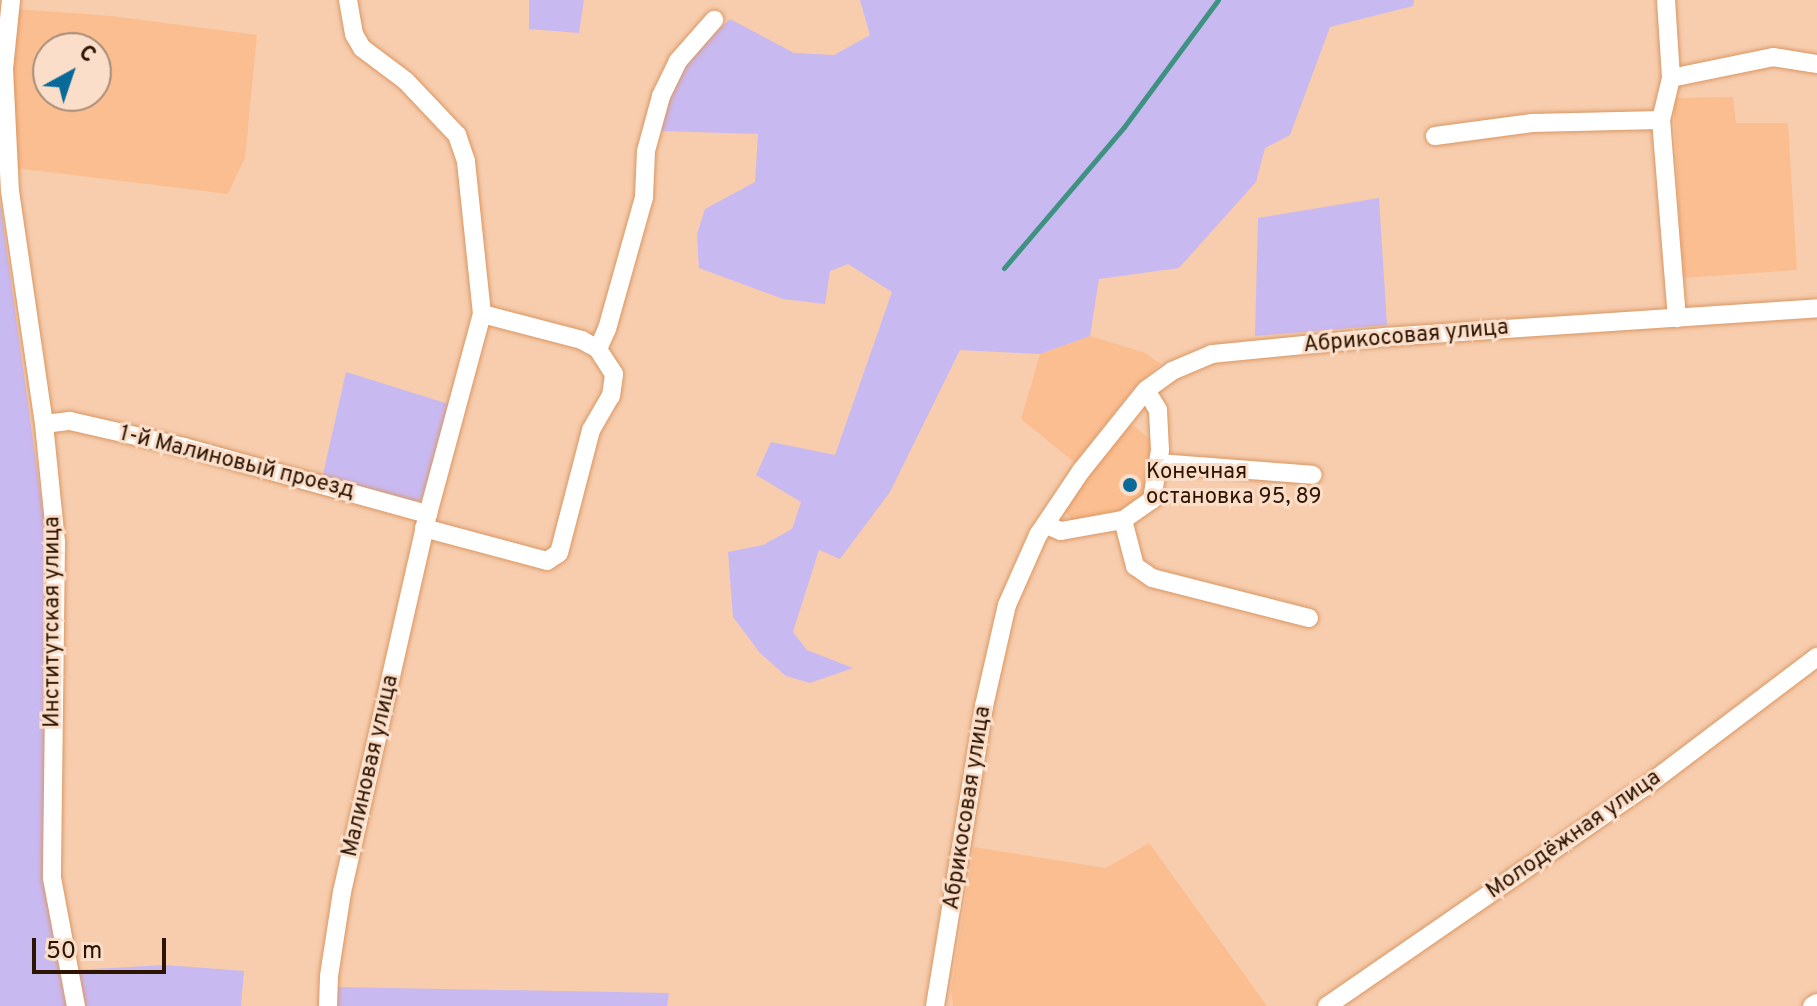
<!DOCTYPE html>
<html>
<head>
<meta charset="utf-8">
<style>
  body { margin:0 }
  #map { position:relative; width:1817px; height:1006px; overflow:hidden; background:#f7cdae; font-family:Overpass,sans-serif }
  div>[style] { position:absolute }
  .built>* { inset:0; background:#fbbe91 }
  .green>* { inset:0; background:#c9b9f1 }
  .stream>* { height:5px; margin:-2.5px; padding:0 2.5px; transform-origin:2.5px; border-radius:2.5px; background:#3f9281 }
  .roads { filter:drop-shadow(0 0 2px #da9763) drop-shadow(0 0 2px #da9763) }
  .minor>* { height:18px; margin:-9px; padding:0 9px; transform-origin:9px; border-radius:9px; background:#fff }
  .dots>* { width:22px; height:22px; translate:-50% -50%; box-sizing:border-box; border:4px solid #fadec9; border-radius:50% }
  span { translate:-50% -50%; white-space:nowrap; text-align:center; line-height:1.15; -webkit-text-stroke:6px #fadec9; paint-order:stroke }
  .street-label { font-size:22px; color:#2d1401 }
  .poi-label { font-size:22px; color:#2d1401 }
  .left { translate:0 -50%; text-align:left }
  .north { position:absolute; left:32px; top:32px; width:80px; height:80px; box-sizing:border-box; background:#fadec9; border:2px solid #a88d79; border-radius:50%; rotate:40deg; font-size:22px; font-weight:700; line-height:32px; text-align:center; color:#2d1401 }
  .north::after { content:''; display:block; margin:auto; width:28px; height:36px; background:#086a99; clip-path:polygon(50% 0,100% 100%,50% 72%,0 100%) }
  .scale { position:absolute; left:32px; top:938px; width:134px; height:36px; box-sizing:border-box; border:4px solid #2d1401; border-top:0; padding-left:10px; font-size:24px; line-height:28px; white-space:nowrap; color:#2d1401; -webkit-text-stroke:6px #fadec9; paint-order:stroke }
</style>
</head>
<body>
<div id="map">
  <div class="built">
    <div style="clip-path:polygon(evenodd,17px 9px,112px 16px,257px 35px,245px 158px,228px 194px,15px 168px,11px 70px,17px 9px,48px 48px,96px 48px,96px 96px,48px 96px,48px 48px)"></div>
    <div style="clip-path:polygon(1733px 97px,1736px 123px,1788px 123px,1797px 270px,1683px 278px,1673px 98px)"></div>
    <div style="clip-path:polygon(1090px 336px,1146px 353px,1160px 364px,1132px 390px,1075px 463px,1021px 419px,1040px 354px)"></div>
    <div style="clip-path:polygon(1134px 426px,1152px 441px,1144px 493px,1126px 509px,1073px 521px,1065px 511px,1088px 475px,1119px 429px)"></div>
    <div style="clip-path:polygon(1149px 843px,1267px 1006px,953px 1006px,951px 990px,974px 847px,1106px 868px)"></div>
  </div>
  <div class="green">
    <div style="clip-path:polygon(529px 0,584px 0,579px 33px,529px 29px)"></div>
    <div style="clip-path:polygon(860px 0,1414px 0,1413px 6px,1330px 27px,1290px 135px,1265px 148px,1256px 182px,1179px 268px,1099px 279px,1090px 336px,1040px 354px,960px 350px,890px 492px,840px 559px,819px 550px,793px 632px,807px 650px,853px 668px,810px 683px,786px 676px,760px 653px,733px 617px,728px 552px,763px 545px,792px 529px,801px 502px,756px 475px,771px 442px,835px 455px,892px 292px,848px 264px,830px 271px,825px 304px,783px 299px,699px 268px,697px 234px,705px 209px,755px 182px,758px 134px,661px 131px,667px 102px,685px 63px,730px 19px,794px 53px,834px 55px,870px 35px)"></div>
    <div style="clip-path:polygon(1379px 198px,1387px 325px,1255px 336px,1258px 218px)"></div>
    <div style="clip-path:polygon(0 202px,49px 556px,43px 874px,66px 1006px,0 1006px)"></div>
    <div style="clip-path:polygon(346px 372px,452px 405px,427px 492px,420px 500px,411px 502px,322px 479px)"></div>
    <div style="clip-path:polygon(165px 965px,244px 971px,241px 1006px,83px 1006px,75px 970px)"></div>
    <div style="clip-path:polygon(337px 987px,669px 993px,667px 1006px,336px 1006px)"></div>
  </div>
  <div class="stream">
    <div style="left:1004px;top:268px;width:185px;rotate:-49.6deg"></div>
    <div style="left:1124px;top:127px;width:158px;rotate:-53.5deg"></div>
  </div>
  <div class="roads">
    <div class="minor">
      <div style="left:11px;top:0;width:69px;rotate:95.8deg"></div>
      <div style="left:4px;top:69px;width:122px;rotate:87.2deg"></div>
      <div style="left:10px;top:191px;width:235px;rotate:81.7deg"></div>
      <div style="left:44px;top:424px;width:119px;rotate:84.2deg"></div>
      <div style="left:56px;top:542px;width:336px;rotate:90.7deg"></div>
      <div style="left:52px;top:878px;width:130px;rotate:79.4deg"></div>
      <div style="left:1666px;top:0;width:78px;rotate:86.3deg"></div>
      <div style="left:1671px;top:78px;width:43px;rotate:103.4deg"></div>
      <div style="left:1661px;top:120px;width:199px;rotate:85.4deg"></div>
      <div style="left:1671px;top:78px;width:104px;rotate:-11.6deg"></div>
      <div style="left:1773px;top:57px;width:45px;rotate:9deg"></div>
      <div style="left:1435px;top:136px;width:98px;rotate:-7.6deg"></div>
      <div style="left:1532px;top:123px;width:129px;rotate:-1.3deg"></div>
      <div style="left:598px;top:349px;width:22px;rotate:-66deg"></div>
      <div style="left:607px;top:329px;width:137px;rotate:-74.3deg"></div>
      <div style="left:644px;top:197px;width:46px;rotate:-87.5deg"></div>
      <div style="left:646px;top:151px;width:57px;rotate:-74.7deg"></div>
      <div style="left:661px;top:96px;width:39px;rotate:-64deg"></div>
      <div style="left:678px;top:61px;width:55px;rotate:-48.7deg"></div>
      <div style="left:44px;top:424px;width:26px;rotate:-7deg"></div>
      <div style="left:70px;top:421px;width:117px;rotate:12.8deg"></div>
      <div style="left:184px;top:447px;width:253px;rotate:15.4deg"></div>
      <div style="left:1158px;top:463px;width:155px;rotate:4.4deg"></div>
      <div style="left:1123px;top:520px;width:48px;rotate:75.4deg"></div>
      <div style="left:1135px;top:566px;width:21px;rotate:35deg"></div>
      <div style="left:1152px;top:578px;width:162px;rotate:14.3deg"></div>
      <div style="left:1046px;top:525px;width:16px;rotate:22deg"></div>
      <div style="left:1061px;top:531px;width:63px;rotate:-10.1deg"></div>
      <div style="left:1123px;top:520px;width:35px;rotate:-35deg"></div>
      <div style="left:1152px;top:500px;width:51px;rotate:-80.9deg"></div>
      <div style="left:1160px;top:450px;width:40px;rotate:-92.9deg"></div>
      <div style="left:1158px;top:410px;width:23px;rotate:-121deg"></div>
      <div style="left:424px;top:528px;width:127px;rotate:15deg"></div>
      <div style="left:547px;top:561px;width:14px;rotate:-34deg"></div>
      <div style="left:559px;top:553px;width:127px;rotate:-75.4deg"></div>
      <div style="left:591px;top:430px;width:39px;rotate:-60deg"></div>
      <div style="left:611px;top:396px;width:22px;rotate:-82deg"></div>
      <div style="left:614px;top:374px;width:30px;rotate:-123deg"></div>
      <div style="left:598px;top:349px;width:18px;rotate:-151deg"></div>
      <div style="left:582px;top:340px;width:103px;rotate:-165.4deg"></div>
      <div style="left:328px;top:1006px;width:30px;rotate:-88deg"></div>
      <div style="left:329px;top:976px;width:85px;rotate:-81.2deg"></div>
      <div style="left:342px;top:892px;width:388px;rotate:-77.2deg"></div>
      <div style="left:428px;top:514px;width:207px;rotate:-74.9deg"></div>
      <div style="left:482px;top:314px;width:154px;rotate:-96deg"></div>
      <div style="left:466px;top:161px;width:28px;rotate:-109deg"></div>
      <div style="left:457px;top:135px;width:74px;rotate:-133.4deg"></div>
      <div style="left:406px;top:81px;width:55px;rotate:-143.1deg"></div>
      <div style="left:362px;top:48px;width:16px;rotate:-120deg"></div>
      <div style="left:354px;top:34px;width:35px;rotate:-100deg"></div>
      <div style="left:935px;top:1006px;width:304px;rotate:-80.7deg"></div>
      <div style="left:984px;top:706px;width:104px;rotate:-77.2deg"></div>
      <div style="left:1007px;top:605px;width:77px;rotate:-66.1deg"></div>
      <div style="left:1038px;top:535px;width:77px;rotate:-56.1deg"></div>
      <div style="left:1081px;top:471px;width:104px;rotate:-51.3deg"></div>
      <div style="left:1146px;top:390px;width:32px;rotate:-36deg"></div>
      <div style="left:1172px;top:371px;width:43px;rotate:-23deg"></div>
      <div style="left:1212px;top:354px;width:175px;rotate:-5.6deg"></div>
      <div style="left:1386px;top:337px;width:432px;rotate:-3.8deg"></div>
      <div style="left:1327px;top:1006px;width:386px;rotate:-34.6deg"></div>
      <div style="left:1645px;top:787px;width:216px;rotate:-37.1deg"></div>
      <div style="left:1812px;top:1006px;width:6px;rotate:-31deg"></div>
    </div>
  </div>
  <div class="dots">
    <div style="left:1130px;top:485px;background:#086a99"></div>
  </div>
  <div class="street-label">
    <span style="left:1406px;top:337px;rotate:-5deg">Абрикосовая улица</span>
    <span style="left:237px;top:463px;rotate:14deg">1-й Малиновый проезд</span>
    <span style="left:53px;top:622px;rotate:-90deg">Институтская улица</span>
    <span style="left:371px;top:766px;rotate:-77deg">Малиновая улица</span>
    <span style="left:968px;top:808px;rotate:-81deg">Абрикосовая улица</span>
    <span style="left:1574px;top:835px;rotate:-35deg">Молодёжная улица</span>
  </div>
  <div class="poi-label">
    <span class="left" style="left:1146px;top:485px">Конечная<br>остановка 95, 89</span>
  </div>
  <div class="north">С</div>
  <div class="scale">50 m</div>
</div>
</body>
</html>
